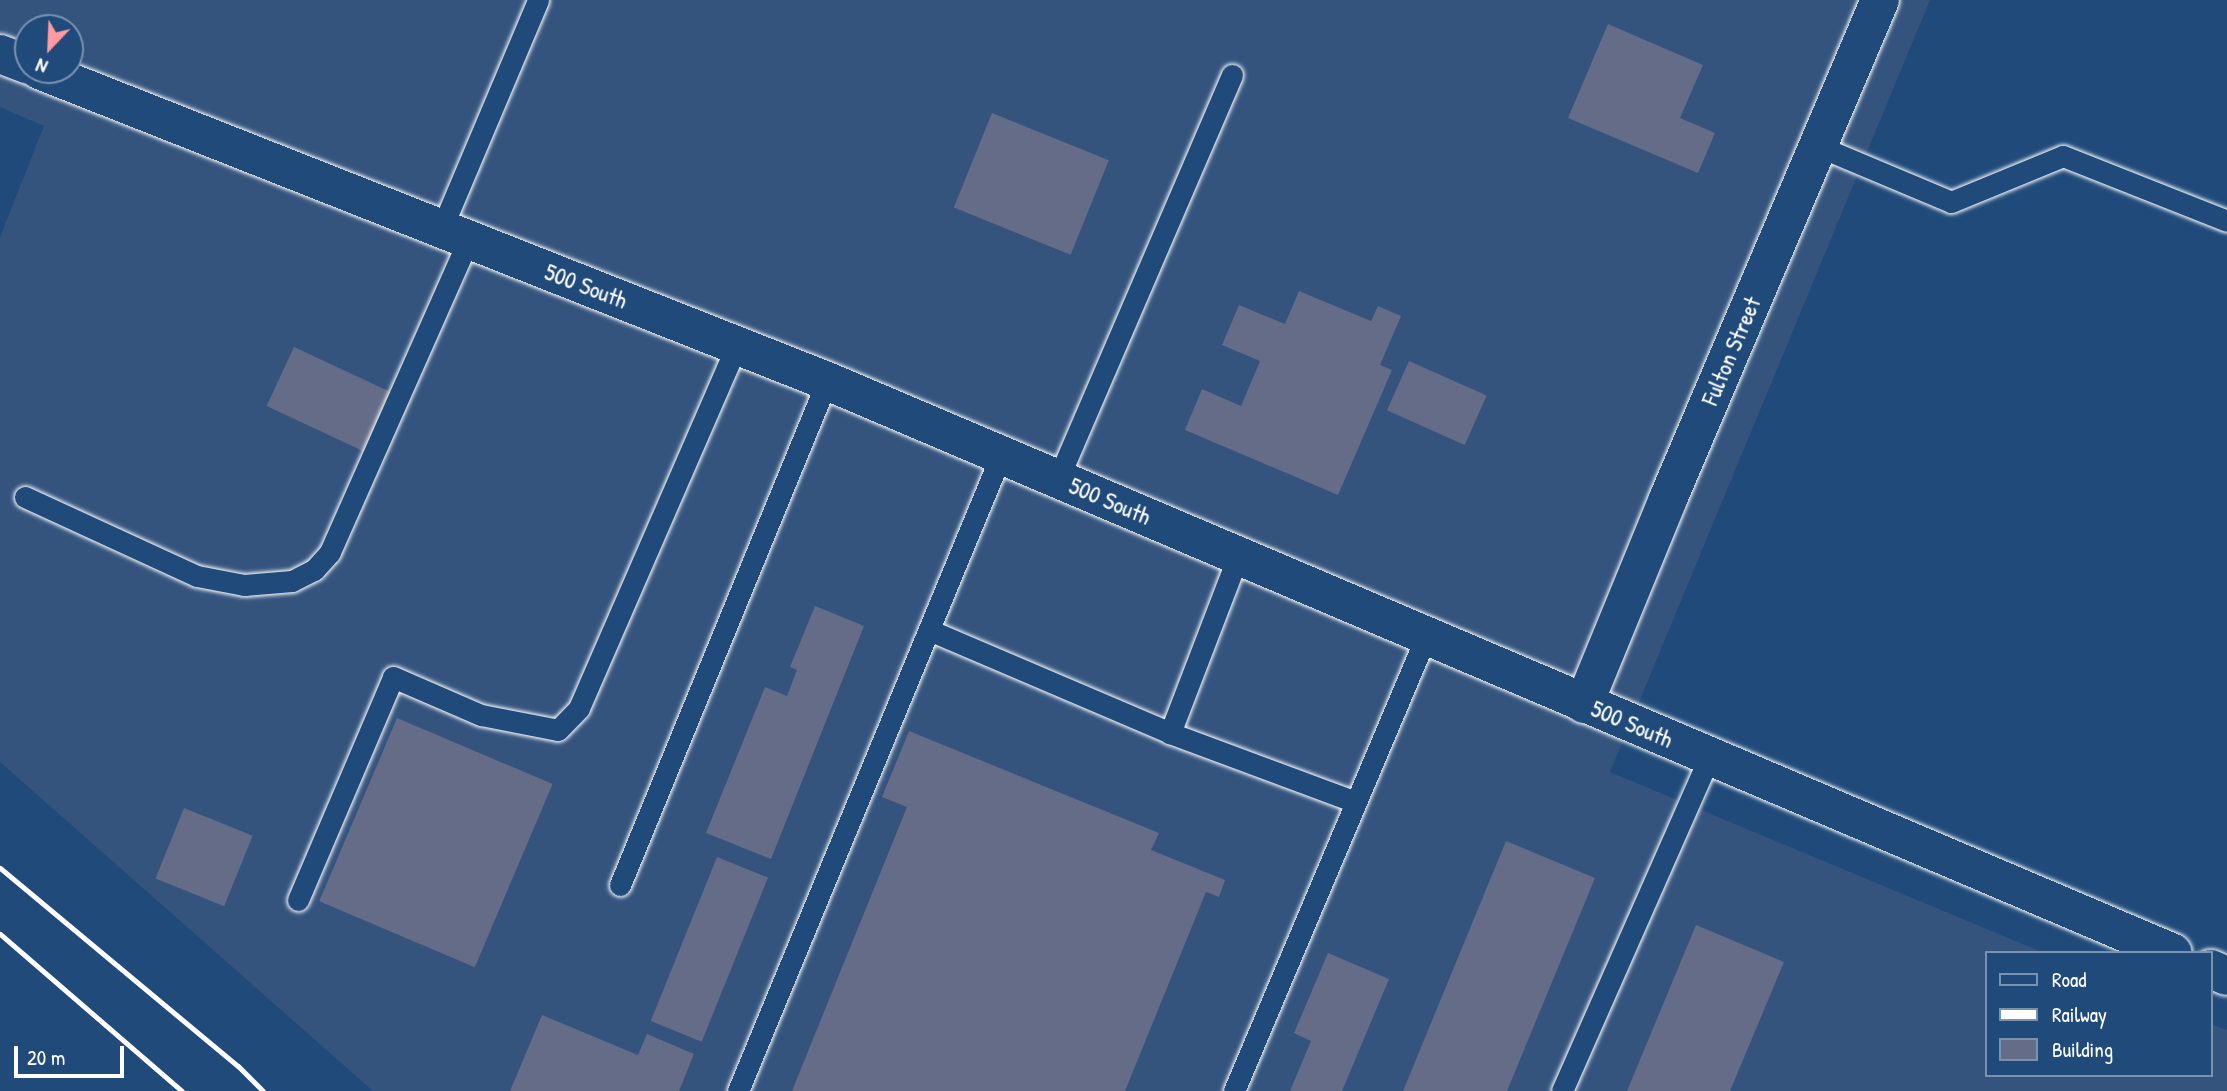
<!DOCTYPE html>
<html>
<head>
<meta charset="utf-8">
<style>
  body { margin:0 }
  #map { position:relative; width:2227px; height:1091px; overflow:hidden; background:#1f4a7a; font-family:"Patrick Hand",sans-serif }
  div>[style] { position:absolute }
  .built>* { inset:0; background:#34547e }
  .building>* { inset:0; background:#646c88; transform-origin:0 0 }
  .roads { filter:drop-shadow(0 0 2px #fff) drop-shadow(0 0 2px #fff) }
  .service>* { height:21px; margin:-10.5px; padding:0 10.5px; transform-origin:10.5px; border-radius:10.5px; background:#1f4a7a }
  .minor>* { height:38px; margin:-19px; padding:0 19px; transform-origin:19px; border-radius:19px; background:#1f4a7a }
  .tertiary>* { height:38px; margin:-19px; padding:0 19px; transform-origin:19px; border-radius:19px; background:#1f4a7a }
  .rail>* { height:5px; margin:-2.5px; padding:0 2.5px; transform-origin:2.5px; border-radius:2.5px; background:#fff }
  span { translate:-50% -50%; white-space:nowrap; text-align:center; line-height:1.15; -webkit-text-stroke:6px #1f4a7a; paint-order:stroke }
  .street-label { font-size:24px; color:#fff }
  .legend { position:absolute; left:1985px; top:951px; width:228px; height:126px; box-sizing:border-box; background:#1f4a7a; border:2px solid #7992af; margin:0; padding:9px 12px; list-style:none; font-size:21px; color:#fff }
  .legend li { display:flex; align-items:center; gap:14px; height:35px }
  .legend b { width:35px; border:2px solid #7992af }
  .north { position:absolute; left:14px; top:14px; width:70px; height:70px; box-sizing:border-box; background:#1f4a7a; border:2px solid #7992af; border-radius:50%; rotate:203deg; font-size:19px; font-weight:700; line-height:28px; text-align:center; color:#fff }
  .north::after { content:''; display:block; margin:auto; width:24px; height:32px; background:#ff9aa2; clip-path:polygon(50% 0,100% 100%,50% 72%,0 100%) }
  .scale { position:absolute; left:14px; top:1046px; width:110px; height:32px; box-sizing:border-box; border:4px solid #fff; border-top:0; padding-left:9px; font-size:21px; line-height:24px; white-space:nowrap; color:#fff; -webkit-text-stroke:5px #1f4a7a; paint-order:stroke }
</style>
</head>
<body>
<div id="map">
  <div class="built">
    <div style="clip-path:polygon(evenodd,0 0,1930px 0,1610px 772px,2044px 953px,1987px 953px,1987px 1075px,2211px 1075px,2211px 1024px,2227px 1030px,2227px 1091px,373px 1091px,0 762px,0 237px,44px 126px,0 107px,0 0,28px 28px,70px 28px,70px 70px,28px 70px,28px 28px)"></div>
  </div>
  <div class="building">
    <div style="clip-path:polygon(1608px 24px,1703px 65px,1680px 118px,1715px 133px,1698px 173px,1568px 118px)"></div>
    <div style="left:992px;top:113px;width:126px;height:102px;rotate:22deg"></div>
    <div style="clip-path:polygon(1299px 291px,1371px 321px,1378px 306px,1401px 316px,1380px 365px,1392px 370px,1338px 495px,1185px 430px,1202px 389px,1241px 406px,1260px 361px,1222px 345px,1239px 305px,1285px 324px)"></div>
    <div style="left:294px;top:347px;width:107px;height:65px;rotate:25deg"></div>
    <div style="left:1409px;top:361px;width:85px;height:54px;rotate:24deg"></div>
    <div style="clip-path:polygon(815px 606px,864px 626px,771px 859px,706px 833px,765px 687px,787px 696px,797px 670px,790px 667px)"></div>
    <div style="left:397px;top:718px;width:169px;height:199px;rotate:23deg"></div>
    <div style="clip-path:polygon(909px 731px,1159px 833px,1151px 850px,1225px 880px,1219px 897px,1206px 892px,1125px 1091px,792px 1091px,907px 807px,882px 797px)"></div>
    <div style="left:184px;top:808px;width:74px;height:76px;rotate:22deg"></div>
    <div style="clip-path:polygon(1506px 841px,1595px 878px,1507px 1091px,1403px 1091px)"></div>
    <div style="left:717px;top:857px;width:55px;height:177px;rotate:22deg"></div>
    <div style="clip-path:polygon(1696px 925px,1784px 962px,1730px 1091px,1627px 1091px)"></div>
    <div style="clip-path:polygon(1328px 953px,1389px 979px,1342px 1091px,1290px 1091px,1311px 1041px,1294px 1033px)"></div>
    <div style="clip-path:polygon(542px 1015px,638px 1055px,647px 1034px,694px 1054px,679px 1091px,510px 1091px)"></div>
  </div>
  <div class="roads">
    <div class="service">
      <div style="left:1818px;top:146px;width:144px;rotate:22.8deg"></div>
      <div style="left:1951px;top:202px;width:121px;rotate:-22.3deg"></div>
      <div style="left:2063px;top:156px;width:176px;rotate:21.6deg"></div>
      <div style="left:441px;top:230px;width:250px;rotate:-67.1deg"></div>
      <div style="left:1058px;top:479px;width:440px;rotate:-66.7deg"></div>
      <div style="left:25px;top:497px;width:189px;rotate:24.7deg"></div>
      <div style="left:197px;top:576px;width:48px;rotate:10.8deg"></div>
      <div style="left:244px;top:585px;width:48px;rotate:-4.8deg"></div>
      <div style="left:292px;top:581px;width:25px;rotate:-27deg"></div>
      <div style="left:314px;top:570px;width:24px;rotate:-48deg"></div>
      <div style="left:330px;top:552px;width:341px;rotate:-66.1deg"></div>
      <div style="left:1238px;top:556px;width:190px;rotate:111deg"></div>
      <div style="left:1170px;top:733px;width:198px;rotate:20.4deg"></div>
      <div style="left:929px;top:630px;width:262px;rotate:23.1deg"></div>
      <div style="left:620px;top:885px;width:545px;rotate:-67.67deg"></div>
      <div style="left:298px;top:900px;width:242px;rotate:-66.9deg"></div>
      <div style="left:393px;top:677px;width:96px;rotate:23.4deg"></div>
      <div style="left:481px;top:715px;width:78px;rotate:11deg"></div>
      <div style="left:558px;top:730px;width:30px;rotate:-46deg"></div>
      <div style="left:579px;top:708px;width:396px;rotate:-66.5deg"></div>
      <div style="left:738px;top:1091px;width:688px;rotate:-67.53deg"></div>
      <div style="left:1234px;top:1091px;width:493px;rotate:-67.1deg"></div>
      <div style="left:1562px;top:1091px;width:365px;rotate:-66.2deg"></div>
    </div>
    <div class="minor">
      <div style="left:1584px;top:704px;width:222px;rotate:-67.7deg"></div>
      <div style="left:1668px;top:499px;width:542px;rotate:-66.98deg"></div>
    </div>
    <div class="tertiary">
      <div style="left:0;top:54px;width:30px;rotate:21deg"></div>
      <div style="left:39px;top:70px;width:847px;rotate:21.54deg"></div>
      <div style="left:827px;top:381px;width:1462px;rotate:23.02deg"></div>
      <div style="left:2211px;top:969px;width:17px;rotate:24deg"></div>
    </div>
  </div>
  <div class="rail">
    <div style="left:0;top:868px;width:310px;rotate:39.8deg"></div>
    <div style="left:238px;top:1066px;width:35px;rotate:45deg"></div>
    <div style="left:0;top:934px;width:240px;rotate:40.8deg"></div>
  </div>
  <div class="street-label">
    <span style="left:586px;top:286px;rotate:21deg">500 South</span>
    <span style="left:1731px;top:351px;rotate:-67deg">Fulton Street</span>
    <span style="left:1110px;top:501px;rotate:23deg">500 South</span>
    <span style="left:1632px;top:724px;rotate:23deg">500 South</span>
  </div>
  <ul class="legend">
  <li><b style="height:9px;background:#1f4a7a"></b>Road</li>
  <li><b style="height:9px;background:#fff"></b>Railway</li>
  <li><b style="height:19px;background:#646c88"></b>Building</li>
  </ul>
  <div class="north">N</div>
  <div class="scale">20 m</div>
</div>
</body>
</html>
